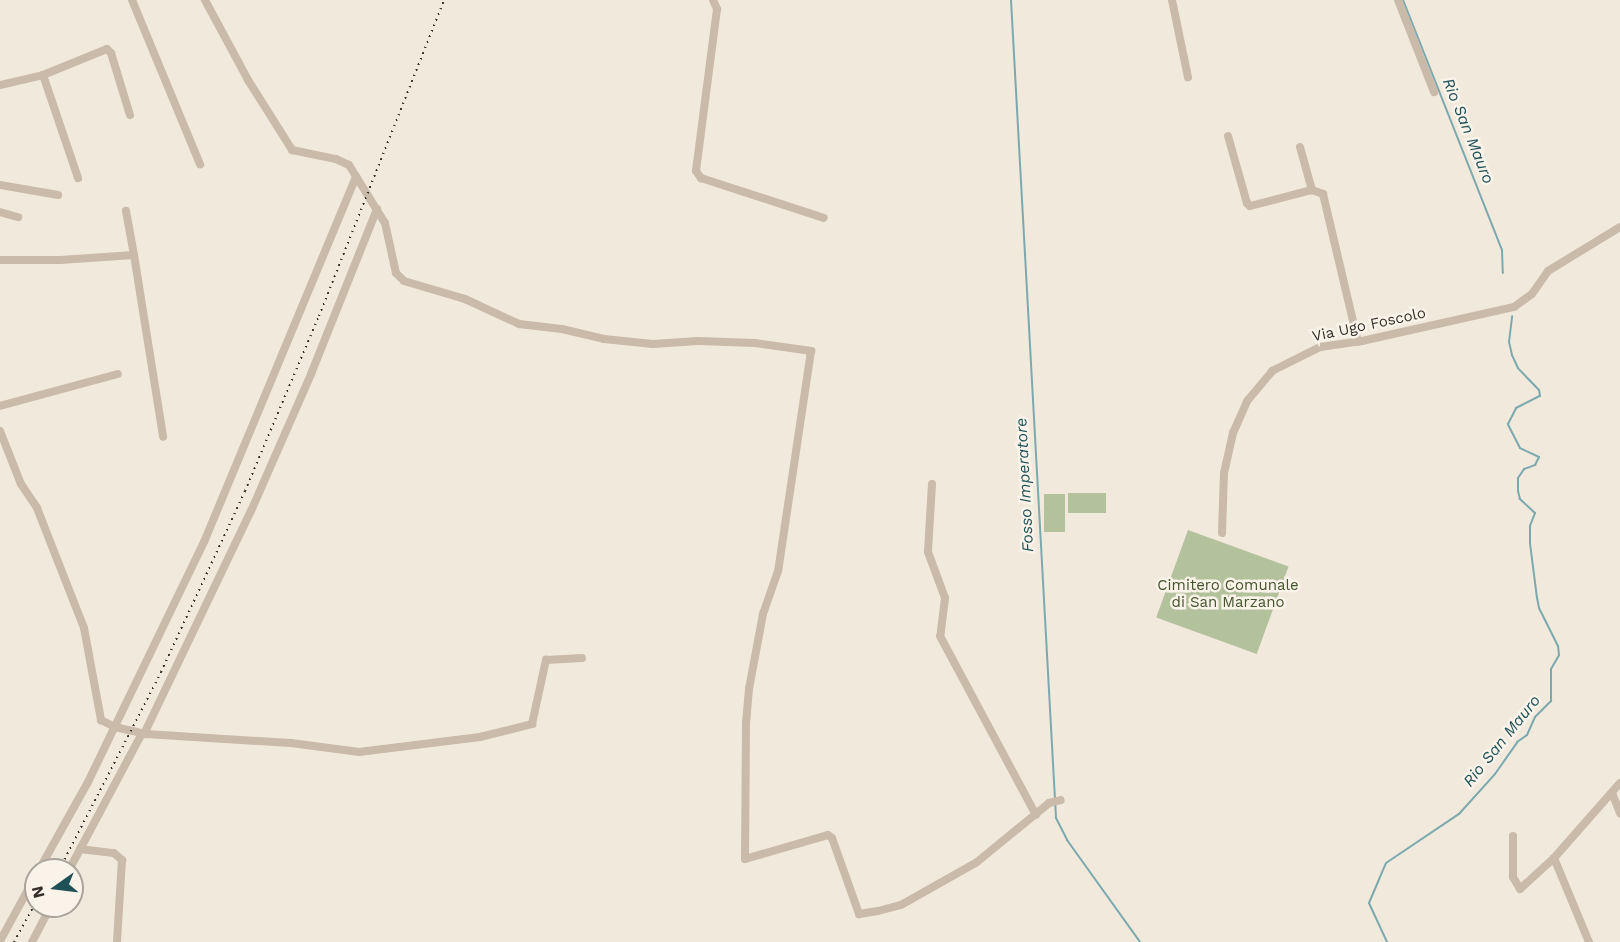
<!DOCTYPE html>
<html>
<head>
<meta charset="utf-8">
<style>
  body { margin:0 }
  #map { position:relative; width:1620px; height:942px; overflow:hidden; background:#f2e9dd; font-family:"Work Sans",sans-serif }
  div>[style] { position:absolute }
  .green>* { inset:0; background:#b3c19d; transform-origin:0 0 }
  .stream>* { height:2px; margin:-1px; padding:0 1px; transform-origin:1px; border-radius:1px; background:#7ca9ae }
  .street>* { height:8px; margin:-4px; padding:0 4px; transform-origin:4px; border-radius:4px; background:#cabaa9 }
  .rail>* { height:2px; margin-top:-1px; transform-origin:0; background:repeating-linear-gradient(90deg,#372e29 0 1.5px,transparent 0 6px) }
  span { translate:-50% -50%; white-space:nowrap; text-align:center; line-height:1.15; -webkit-text-stroke:5px #f9f3e9; paint-order:stroke }
  .street-label { font-size:15px; color:#372e29 }
  .park-label { font-size:15px; color:#44552d }
  .water-label { font-size:16px; color:#1f5158; font-style:italic }
  .north { position:absolute; left:24px; top:858px; width:60px; height:60px; box-sizing:border-box; background:#f9f3e9; border:2px solid #aba49c; border-radius:50%; rotate:256deg; font-size:16px; font-weight:700; line-height:24px; text-align:center; color:#372e29 }
  .north::after { content:''; display:block; margin:auto; width:21px; height:27px; background:#1f5158; clip-path:polygon(50% 0,100% 100%,50% 72%,0 100%) }
</style>
</head>
<body>
<div id="map">
  <div class="green">
    <div style="left:1106px;top:493px;width:20px;height:38px;rotate:90deg"></div>
    <div style="left:1044px;top:494px;width:21px;height:38px"></div>
    <div style="left:1188px;top:530px;width:107px;height:93px;rotate:20deg"></div>
  </div>
  <div class="stream">
    <div style="left:1011px;top:0;width:819px;rotate:86.85deg"></div>
    <div style="left:1056px;top:818px;width:25px;rotate:63deg"></div>
    <div style="left:1067px;top:840px;width:125px;rotate:54.4deg"></div>
    <div style="left:1403px;top:0;width:269px;rotate:68.4deg"></div>
    <div style="left:1502px;top:250px;width:23px;rotate:88deg"></div>
    <div style="left:1387px;top:942px;width:43px;rotate:-114.8deg"></div>
    <div style="left:1369px;top:903px;width:43px;rotate:-67deg"></div>
    <div style="left:1386px;top:863px;width:88px;rotate:-33.9deg"></div>
    <div style="left:1459px;top:814px;width:54px;rotate:-48deg"></div>
    <div style="left:1495px;top:774px;width:39px;rotate:-55deg"></div>
    <div style="left:1517px;top:742px;width:12px;rotate:-35deg"></div>
    <div style="left:1527px;top:735px;width:20px;rotate:-66deg"></div>
    <div style="left:1535px;top:717px;width:23px;rotate:-45deg"></div>
    <div style="left:1551px;top:701px;width:32px;rotate:-90deg"></div>
    <div style="left:1551px;top:669px;width:16px;rotate:-60deg"></div>
    <div style="left:1559px;top:655px;width:9px;rotate:-96deg"></div>
    <div style="left:1558px;top:646px;width:42px;rotate:-116.6deg"></div>
    <div style="left:1539px;top:608px;width:10px;rotate:-101deg"></div>
    <div style="left:1537px;top:598px;width:55px;rotate:-97.3deg"></div>
    <div style="left:1530px;top:543px;width:17px;rotate:-90deg"></div>
    <div style="left:1530px;top:526px;width:14px;rotate:-69deg"></div>
    <div style="left:1535px;top:513px;width:21px;rotate:-137deg"></div>
    <div style="left:1520px;top:499px;width:8px;rotate:-104deg"></div>
    <div style="left:1518px;top:491px;width:13px;rotate:-90deg"></div>
    <div style="left:1518px;top:478px;width:11px;rotate:-56deg"></div>
    <div style="left:1524px;top:469px;width:12px;rotate:-20deg"></div>
    <div style="left:1535px;top:465px;width:9px;rotate:-63deg"></div>
    <div style="left:1539px;top:457px;width:21px;rotate:-155deg"></div>
    <div style="left:1520px;top:448px;width:27px;rotate:-117deg"></div>
    <div style="left:1508px;top:424px;width:18px;rotate:-63deg"></div>
    <div style="left:1516px;top:408px;width:27px;rotate:-27deg"></div>
    <div style="left:1540px;top:396px;width:6px;rotate:-99deg"></div>
    <div style="left:1539px;top:390px;width:30px;rotate:-134deg"></div>
    <div style="left:1518px;top:368px;width:14px;rotate:-115deg"></div>
    <div style="left:1512px;top:355px;width:13px;rotate:-103deg"></div>
    <div style="left:1509px;top:342px;width:26px;rotate:-83deg"></div>
  </div>
  <div class="street">
    <div style="left:132px;top:0;width:178px;rotate:67.5deg"></div>
    <div style="left:205px;top:0;width:91px;rotate:61.7deg"></div>
    <div style="left:248px;top:80px;width:83px;rotate:57.8deg"></div>
    <div style="left:292px;top:150px;width:45px;rotate:11.6deg"></div>
    <div style="left:336px;top:159px;width:14px;rotate:25deg"></div>
    <div style="left:349px;top:165px;width:68px;rotate:58.2deg"></div>
    <div style="left:385px;top:223px;width:51px;rotate:77.6deg"></div>
    <div style="left:396px;top:273px;width:11px;rotate:45deg"></div>
    <div style="left:404px;top:281px;width:64px;rotate:16.4deg"></div>
    <div style="left:465px;top:299px;width:60px;rotate:24.8deg"></div>
    <div style="left:519px;top:324px;width:43px;rotate:6.6deg"></div>
    <div style="left:562px;top:329px;width:43px;rotate:13.4deg"></div>
    <div style="left:604px;top:339px;width:49px;rotate:5.8deg"></div>
    <div style="left:653px;top:344px;width:45px;rotate:-3.8deg"></div>
    <div style="left:698px;top:341px;width:57px;rotate:2deg"></div>
    <div style="left:755px;top:343px;width:57px;rotate:8.1deg"></div>
    <div style="left:811px;top:351px;width:222px;rotate:98.5deg"></div>
    <div style="left:778px;top:571px;width:46px;rotate:109.2deg"></div>
    <div style="left:763px;top:614px;width:76px;rotate:100.6deg"></div>
    <div style="left:749px;top:689px;width:33px;rotate:95deg"></div>
    <div style="left:746px;top:722px;width:137px;rotate:90.4deg"></div>
    <div style="left:745px;top:859px;width:86px;rotate:-16.1deg"></div>
    <div style="left:828px;top:835px;width:5px;rotate:37deg"></div>
    <div style="left:832px;top:838px;width:81px;rotate:70.4deg"></div>
    <div style="left:859px;top:914px;width:19px;rotate:-9deg"></div>
    <div style="left:878px;top:911px;width:24px;rotate:-15deg"></div>
    <div style="left:901px;top:905px;width:87px;rotate:-29.5deg"></div>
    <div style="left:977px;top:862px;width:93px;rotate:-39.3deg"></div>
    <div style="left:1049px;top:803px;width:12px;rotate:-14deg"></div>
    <div style="left:713px;top:0;width:10px;rotate:66deg"></div>
    <div style="left:717px;top:9px;width:163px;rotate:97.4deg"></div>
    <div style="left:696px;top:171px;width:9px;rotate:54deg"></div>
    <div style="left:701px;top:178px;width:129px;rotate:18deg"></div>
    <div style="left:1172px;top:0;width:79px;rotate:78.3deg"></div>
    <div style="left:1398px;top:0;width:99px;rotate:68.6deg"></div>
    <div style="left:43px;top:75px;width:109px;rotate:71.2deg"></div>
    <div style="left:0;top:85px;width:44px;rotate:-13.1deg"></div>
    <div style="left:43px;top:75px;width:69px;rotate:-22.1deg"></div>
    <div style="left:107px;top:49px;width:6px;rotate:45deg"></div>
    <div style="left:111px;top:53px;width:65px;rotate:73deg"></div>
    <div style="left:1228px;top:136px;width:70px;rotate:74.2deg"></div>
    <div style="left:1247px;top:203px;width:4px;rotate:45deg"></div>
    <div style="left:1250px;top:206px;width:64px;rotate:-14.5deg"></div>
    <div style="left:1312px;top:190px;width:12px;rotate:20deg"></div>
    <div style="left:1323px;top:194px;width:152px;rotate:76.7deg"></div>
    <div style="left:1300px;top:147px;width:45px;rotate:74.4deg"></div>
    <div style="left:0;top:185px;width:59px;rotate:9.8deg"></div>
    <div style="left:0;top:212px;width:19px;rotate:16deg"></div>
    <div style="left:134px;top:255px;width:184px;rotate:80.9deg"></div>
    <div style="left:0;top:260px;width:60px"></div>
    <div style="left:60px;top:260px;width:74px;rotate:-3.9deg"></div>
    <div style="left:134px;top:255px;width:45px;rotate:-100.3deg"></div>
    <div style="left:0;top:406px;width:122px;rotate:-15.2deg"></div>
    <div style="left:0;top:431px;width:57px;rotate:68.4deg"></div>
    <div style="left:21px;top:484px;width:29px;rotate:56deg"></div>
    <div style="left:37px;top:508px;width:129px;rotate:68.6deg"></div>
    <div style="left:84px;top:628px;width:94px;rotate:79.5deg"></div>
    <div style="left:101px;top:720px;width:16px;rotate:27deg"></div>
    <div style="left:115px;top:727px;width:32px;rotate:13deg"></div>
    <div style="left:146px;top:734px;width:145px;rotate:3.6deg"></div>
    <div style="left:291px;top:743px;width:69px;rotate:7.5deg"></div>
    <div style="left:359px;top:752px;width:122px;rotate:-7.1deg"></div>
    <div style="left:480px;top:737px;width:54px;rotate:-14deg"></div>
    <div style="left:532px;top:724px;width:66px;rotate:-77.7deg"></div>
    <div style="left:546px;top:660px;width:36px;rotate:-3deg"></div>
    <div style="left:932px;top:484px;width:68px;rotate:93.4deg"></div>
    <div style="left:928px;top:552px;width:49px;rotate:69.7deg"></div>
    <div style="left:945px;top:598px;width:38px;rotate:97deg"></div>
    <div style="left:940px;top:636px;width:203px;rotate:61.8deg"></div>
    <div style="left:1222px;top:533px;width:60px;rotate:-88.1deg"></div>
    <div style="left:1224px;top:473px;width:41px;rotate:-77.3deg"></div>
    <div style="left:1233px;top:433px;width:36px;rotate:-66deg"></div>
    <div style="left:1248px;top:400px;width:38px;rotate:-50deg"></div>
    <div style="left:1272px;top:371px;width:54px;rotate:-26.6deg"></div>
    <div style="left:1320px;top:347px;width:42px;rotate:-8.1deg"></div>
    <div style="left:1362px;top:341px;width:156px;rotate:-12.6deg"></div>
    <div style="left:1514px;top:307px;width:22px;rotate:-36deg"></div>
    <div style="left:1532px;top:294px;width:28px;rotate:-55deg"></div>
    <div style="left:1548px;top:271px;width:84px;rotate:-31.4deg"></div>
    <div style="left:144px;top:734px;width:247px;rotate:-64.4deg"></div>
    <div style="left:251px;top:511px;width:150px;rotate:-66.3deg"></div>
    <div style="left:311px;top:374px;width:178px;rotate:-68.2deg"></div>
    <div style="left:1612px;top:793px;width:22px;rotate:68deg"></div>
    <div style="left:1513px;top:836px;width:41px;rotate:90deg"></div>
    <div style="left:1513px;top:877px;width:14px;rotate:60deg"></div>
    <div style="left:1520px;top:889px;width:46px;rotate:-42.4deg"></div>
    <div style="left:1554px;top:858px;width:100px;rotate:-48.7deg"></div>
    <div style="left:80px;top:849px;width:34px;rotate:7deg"></div>
    <div style="left:114px;top:853px;width:11px;rotate:41deg"></div>
    <div style="left:122px;top:860px;width:82px;rotate:93.5deg"></div>
    <div style="left:1554px;top:858px;width:91px;rotate:67.4deg"></div>
    <div style="left:39px;top:870px;width:101px;rotate:-60.9deg"></div>
    <div style="left:88px;top:782px;width:267px;rotate:-64.2deg"></div>
    <div style="left:204px;top:542px;width:396px;rotate:-67.4deg"></div>
    <div style="left:69px;top:870px;width:155px;rotate:-61.9deg"></div>
    <div style="left:0;top:941px;width:75px;rotate:-61.4deg"></div>
    <div style="left:32px;top:942px;width:41px;rotate:-62.2deg"></div>
  </div>
  <div class="rail">
    <div style="left:59px;top:870px;width:223px;rotate:-62.7deg"></div>
    <div style="left:161px;top:672px;width:200px;rotate:-65.1deg"></div>
    <div style="left:245px;top:491px;width:190px;rotate:-67.1deg"></div>
    <div style="left:319px;top:316px;width:340px;rotate:-68.4deg"></div>
    <div style="left:14px;top:942px;width:46px;rotate:-61.2deg"></div>
  </div>
  <div class="street-label">
    <span style="left:1369px;top:325px;rotate:-12deg">Via Ugo Foscolo</span>
  </div>
  <div class="park-label">
    <span style="left:1228px;top:594px">Cimitero Comunale<br>di San Marzano</span>
  </div>
  <div class="water-label">
    <span style="left:1468px;top:131px;rotate:68deg">Rio San Mauro</span>
    <span style="left:1025px;top:485px;rotate:-93deg">Fosso Imperatore</span>
    <span style="left:1502px;top:741px;rotate:-51deg">Rio San Mauro</span>
  </div>
  <div class="north">N</div>
</div>
</body>
</html>
